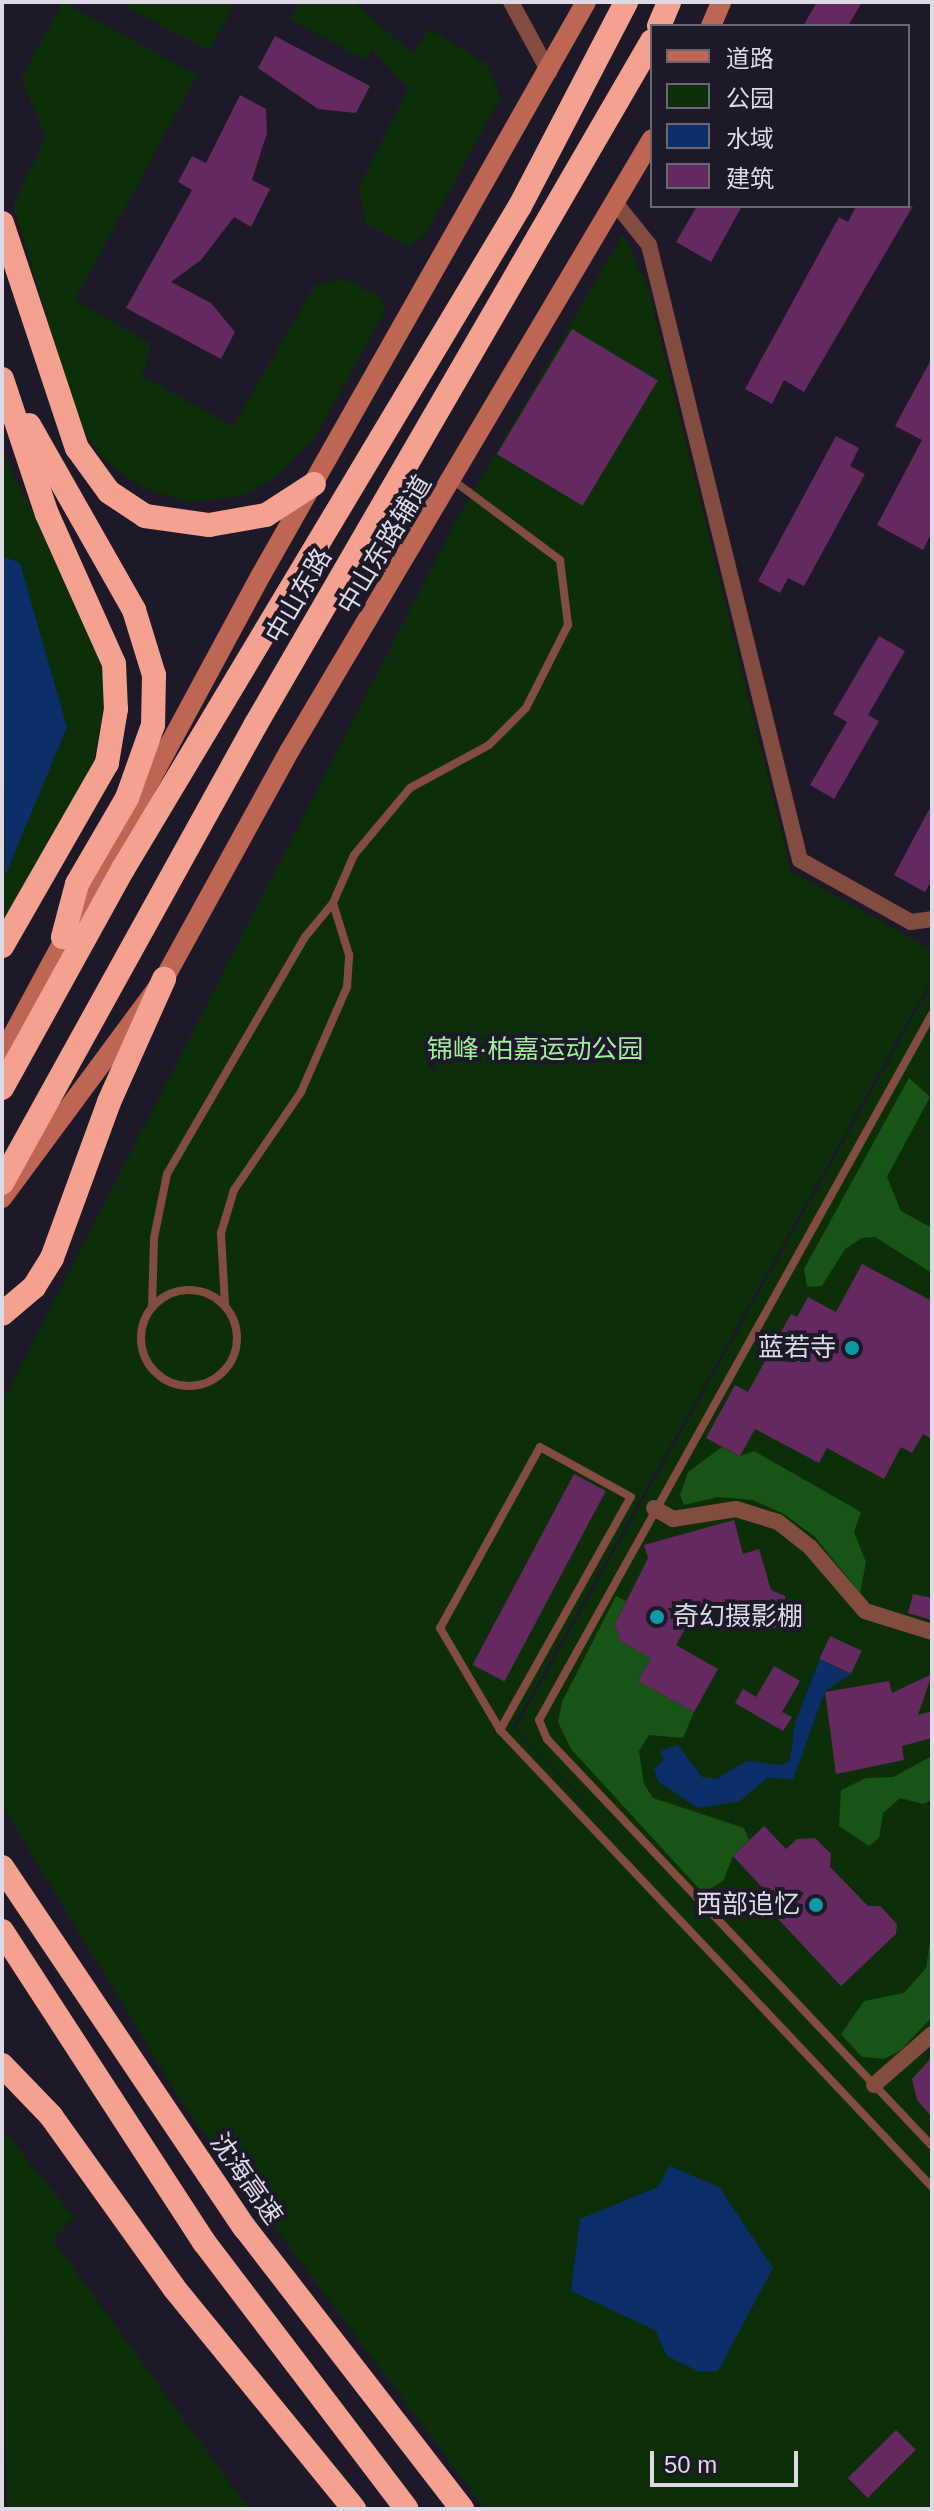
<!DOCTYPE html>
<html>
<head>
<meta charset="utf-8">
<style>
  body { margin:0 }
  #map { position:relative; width:934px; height:2511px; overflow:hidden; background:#1d1928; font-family:Helvetica,"Noto Sans SC",sans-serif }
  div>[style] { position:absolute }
  .green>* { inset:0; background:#0c2f0a }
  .forest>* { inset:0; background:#175416 }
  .water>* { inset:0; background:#0c2e69 }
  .building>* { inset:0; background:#64295f; transform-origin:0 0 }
  .lane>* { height:8px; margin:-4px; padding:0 4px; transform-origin:4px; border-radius:4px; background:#834c41 }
  .lane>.ring { margin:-4px; padding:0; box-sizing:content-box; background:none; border:8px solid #834c41; border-radius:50% }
  .street>* { height:16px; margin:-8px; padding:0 8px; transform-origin:8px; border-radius:8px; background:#834c41 }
  .secondary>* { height:20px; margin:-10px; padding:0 10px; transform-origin:10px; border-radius:10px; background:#be6654 }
  .highway>* { height:24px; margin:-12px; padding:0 12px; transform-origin:12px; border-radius:12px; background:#f5a190 }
  .dots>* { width:22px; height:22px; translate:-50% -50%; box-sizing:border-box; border:4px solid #1d1928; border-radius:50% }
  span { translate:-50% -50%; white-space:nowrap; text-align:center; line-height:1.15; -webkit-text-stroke:8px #1d1928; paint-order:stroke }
  .street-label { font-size:26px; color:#dddae5 }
  .park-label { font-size:26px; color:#9eef98 }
  .poi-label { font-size:26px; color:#dddae5 }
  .right { translate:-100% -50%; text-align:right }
  .left { translate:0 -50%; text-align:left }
  .frame { position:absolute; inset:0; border:4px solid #dddae5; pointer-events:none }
  .legend { position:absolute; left:650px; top:24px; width:260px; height:184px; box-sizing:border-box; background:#1d1928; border:2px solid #6a6674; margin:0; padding:10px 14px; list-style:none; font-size:24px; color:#dddae5 }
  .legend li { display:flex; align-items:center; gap:16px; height:40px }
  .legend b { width:40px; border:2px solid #6a6674 }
  .scale { position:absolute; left:650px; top:2451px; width:148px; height:36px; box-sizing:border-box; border:4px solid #dddae5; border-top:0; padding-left:10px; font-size:24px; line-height:28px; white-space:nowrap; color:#dddae5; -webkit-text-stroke:6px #1d1928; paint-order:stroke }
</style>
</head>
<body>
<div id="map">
  <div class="green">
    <div style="clip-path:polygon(63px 2px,197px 75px,75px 300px,151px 344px,142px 376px,233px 426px,315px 285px,344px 279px,382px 298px,385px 311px,313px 441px,270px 481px,242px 496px,189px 502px,141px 487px,100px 456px,78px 421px,13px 204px,46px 137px,21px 79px)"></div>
    <div style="clip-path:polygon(129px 2px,235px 2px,209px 51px,126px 7px)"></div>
    <div style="clip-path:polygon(300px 2px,353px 2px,413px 54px,429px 29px,488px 65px,500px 98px,426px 234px,409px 246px,366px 224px,358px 189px,408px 88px,372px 49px,365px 60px,290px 19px)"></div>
    <div style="clip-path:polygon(623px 234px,648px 288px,791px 871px,932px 950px,932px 978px,513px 1727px,673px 1895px,516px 1728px,932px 983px,932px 2509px,485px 2509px,184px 2106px,2px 1805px,2px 1402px,451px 530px)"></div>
    <div style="clip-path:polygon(2px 451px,95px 636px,105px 696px,94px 763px,2px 930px)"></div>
    <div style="clip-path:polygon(2px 2128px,74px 2217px,53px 2240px,249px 2509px,7px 2509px)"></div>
  </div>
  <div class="forest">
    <div style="clip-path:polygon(909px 1078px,930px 1097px,887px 1177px,901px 1211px,932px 1228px,932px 1273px,875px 1237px,862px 1238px,845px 1249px,822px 1286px,807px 1287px,804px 1269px)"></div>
    <div style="clip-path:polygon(722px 1447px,740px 1456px,754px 1451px,861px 1512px,854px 1532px,866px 1562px,860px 1593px,815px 1537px,784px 1514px,753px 1500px,718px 1497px,684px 1505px,680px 1495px,688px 1472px)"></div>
    <div style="clip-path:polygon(616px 1596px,626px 1601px,615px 1624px,621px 1642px,651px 1658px,638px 1681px,694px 1712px,683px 1738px,649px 1735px,639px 1751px,644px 1784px,653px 1798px,744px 1828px,749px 1840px,733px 1856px,723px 1881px,703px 1893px,571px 1749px,558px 1722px,562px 1702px)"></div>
    <div style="clip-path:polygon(932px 1756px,932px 1800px,923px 1804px,900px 1798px,883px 1813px,879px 1838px,869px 1846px,839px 1826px,841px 1790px,866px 1778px,893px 1777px)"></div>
    <div style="clip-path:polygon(932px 1929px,932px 2017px,901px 2050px,884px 2059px,862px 2057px,841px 2034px,864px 2001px,904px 1993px,926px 1968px)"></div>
  </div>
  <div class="water">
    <div style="clip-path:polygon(2px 556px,20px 563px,67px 727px,5px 876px)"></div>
    <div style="clip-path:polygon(820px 1659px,851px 1674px,825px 1691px,793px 1779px,767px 1778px,740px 1801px,698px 1808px,658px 1781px,654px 1769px,664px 1760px,661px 1751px,678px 1745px,702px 1777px,716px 1779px,747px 1761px,782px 1765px,790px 1760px,795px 1723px)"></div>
    <div style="clip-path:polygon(669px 2166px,719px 2187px,773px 2268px,718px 2371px,700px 2372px,667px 2356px,655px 2330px,571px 2291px,580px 2219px,658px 2187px)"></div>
  </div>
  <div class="building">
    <div style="clip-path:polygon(817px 2px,862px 2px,848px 26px,803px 26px)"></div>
    <div style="clip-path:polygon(275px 36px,370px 86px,356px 113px,318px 109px,258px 68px)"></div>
    <div style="clip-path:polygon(240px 95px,266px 109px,267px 133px,252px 180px,270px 189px,251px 227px,234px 217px,201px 260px,171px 282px,211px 303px,235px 332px,221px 359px,126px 308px,192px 190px,178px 182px,192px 156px,206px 163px)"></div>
    <div style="clip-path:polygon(697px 206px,742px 206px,711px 262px,676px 242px)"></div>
    <div style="clip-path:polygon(856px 206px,913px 206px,804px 392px,784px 380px,772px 404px,745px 389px,839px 217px,848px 222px)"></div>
    <div style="left:572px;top:329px;width:100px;height:146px;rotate:31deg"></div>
    <div style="clip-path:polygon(932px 358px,932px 532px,923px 550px,877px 525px,922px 440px,895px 426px)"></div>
    <div style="clip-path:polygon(836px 436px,859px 448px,850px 466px,865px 474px,804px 586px,788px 578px,780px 593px,758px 581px)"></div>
    <div style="clip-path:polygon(879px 636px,905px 651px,868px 715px,879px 721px,834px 799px,810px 785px,847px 722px,833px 714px)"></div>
    <div style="clip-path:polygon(932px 804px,932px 880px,925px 892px,894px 875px)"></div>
    <div style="clip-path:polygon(862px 1264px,932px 1301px,932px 1439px,923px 1434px,912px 1453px,901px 1447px,884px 1479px,827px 1448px,819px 1463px,755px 1429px,740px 1456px,706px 1438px,735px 1385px,748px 1392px,791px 1314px,797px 1317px,808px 1297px,836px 1312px)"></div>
    <div style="left:574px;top:1474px;width:36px;height:216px;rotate:28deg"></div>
    <div style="clip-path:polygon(734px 1520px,743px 1554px,759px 1549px,771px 1590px,785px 1596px,786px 1613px,779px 1627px,768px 1629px,750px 1612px,733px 1618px,719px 1609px,691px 1618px,676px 1645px,718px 1669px,694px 1712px,638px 1681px,651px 1658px,621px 1642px,615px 1624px,648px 1558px,644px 1545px)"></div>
    <div style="clip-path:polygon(913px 1594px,932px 1598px,932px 1620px,908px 1613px)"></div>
    <div style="left:830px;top:1636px;width:35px;height:25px;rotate:25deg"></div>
    <div style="clip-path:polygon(774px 1666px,800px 1681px,782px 1712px,792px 1717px,783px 1731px,735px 1703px,743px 1689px,756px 1697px)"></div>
    <div style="clip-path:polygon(932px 1674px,918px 1715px,932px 1711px,932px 1738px,902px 1746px,904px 1760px,836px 1774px,825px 1692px,889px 1681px,892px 1693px)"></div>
    <div style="clip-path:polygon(764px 1826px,786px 1849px,797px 1839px,815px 1838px,831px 1854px,830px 1867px,868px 1906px,880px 1906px,897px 1924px,896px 1934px,841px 1986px,765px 1905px,772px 1898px,733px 1856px)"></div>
    <div style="clip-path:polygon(932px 2057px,932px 2117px,917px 2100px,912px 2079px)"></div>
    <div style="left:896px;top:2430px;width:28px;height:68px;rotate:45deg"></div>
  </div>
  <div class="lane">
    <div style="left:932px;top:1014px;width:808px;rotate:119.1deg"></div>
    <div style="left:539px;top:1720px;width:21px;rotate:67deg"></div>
    <div style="left:547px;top:1739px;width:560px;rotate:46.59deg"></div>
    <div class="ring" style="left:141px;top:1290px;width:88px;height:88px"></div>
    <div style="left:225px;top:1305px;width:72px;rotate:-93.2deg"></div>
    <div style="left:221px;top:1233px;width:45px;rotate:-73.2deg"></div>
    <div style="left:234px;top:1190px;width:119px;rotate:-55.6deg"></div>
    <div style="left:301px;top:1092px;width:115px;rotate:-66.3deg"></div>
    <div style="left:347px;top:987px;width:32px;rotate:-86deg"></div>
    <div style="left:349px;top:955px;width:54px;rotate:-107.1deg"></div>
    <div style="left:152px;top:1307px;width:69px;rotate:-88.3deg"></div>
    <div style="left:154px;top:1238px;width:65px;rotate:-78.5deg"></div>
    <div style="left:167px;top:1174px;width:274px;rotate:-59.8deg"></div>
    <div style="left:305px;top:937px;width:44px;rotate:-50.5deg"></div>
    <div style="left:333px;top:903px;width:52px;rotate:-66.4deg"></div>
    <div style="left:354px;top:855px;width:87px;rotate:-50.1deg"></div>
    <div style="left:410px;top:788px;width:90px;rotate:-28.6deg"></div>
    <div style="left:489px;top:745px;width:52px;rotate:-45deg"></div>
    <div style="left:526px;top:708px;width:93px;rotate:-63.2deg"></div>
    <div style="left:568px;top:625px;width:65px;rotate:-97deg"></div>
    <div style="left:560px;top:560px;width:132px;rotate:-143.3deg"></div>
    <div style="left:500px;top:1730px;width:267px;rotate:-60.7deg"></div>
    <div style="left:631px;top:1497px;width:104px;rotate:-151.2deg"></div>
    <div style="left:540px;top:1447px;width:207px;rotate:118.9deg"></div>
    <div style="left:440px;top:1628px;width:118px;rotate:59.5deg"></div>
    <div style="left:500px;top:1730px;width:629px;rotate:46.61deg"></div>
  </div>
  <div class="street">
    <div style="left:511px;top:2px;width:80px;rotate:61.5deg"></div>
    <div style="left:617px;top:205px;width:51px;rotate:51.3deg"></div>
    <div style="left:649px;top:245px;width:633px;rotate:76.21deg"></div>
    <div style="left:800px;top:860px;width:127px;rotate:29.2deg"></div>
    <div style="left:911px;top:922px;width:21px;rotate:-8deg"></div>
    <div style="left:654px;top:1508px;width:22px;rotate:30deg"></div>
    <div style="left:673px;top:1519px;width:64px;rotate:-9deg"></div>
    <div style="left:736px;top:1509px;width:44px;rotate:17.2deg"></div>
    <div style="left:778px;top:1522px;width:41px;rotate:38deg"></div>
    <div style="left:810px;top:1547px;width:84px;rotate:49.3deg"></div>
    <div style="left:865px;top:1611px;width:70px;rotate:17.4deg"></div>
    <div style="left:874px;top:2085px;width:77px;rotate:-41.3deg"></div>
  </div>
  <div class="secondary">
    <div style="left:711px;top:26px;width:26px;rotate:-67deg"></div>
    <div style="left:2px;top:1055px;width:545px;rotate:-61.65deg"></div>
    <div style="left:261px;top:575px;width:659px;rotate:-60.44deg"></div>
    <div style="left:2px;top:1198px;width:272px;rotate:-53.5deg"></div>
    <div style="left:164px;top:979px;width:261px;rotate:-61.2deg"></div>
    <div style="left:290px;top:750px;width:710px;rotate:-59.35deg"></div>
  </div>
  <div class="highway">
    <div style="left:659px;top:26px;width:26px;rotate:-67deg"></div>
    <div style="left:2px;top:223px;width:237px;rotate:71.6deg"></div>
    <div style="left:77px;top:448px;width:54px;rotate:54deg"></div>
    <div style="left:109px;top:492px;width:43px;rotate:33.7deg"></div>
    <div style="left:145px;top:516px;width:65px;rotate:8deg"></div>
    <div style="left:209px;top:525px;width:58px;rotate:-10deg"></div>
    <div style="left:266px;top:515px;width:57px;rotate:-32.9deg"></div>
    <div style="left:2px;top:379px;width:142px;rotate:71.6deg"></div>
    <div style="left:47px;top:514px;width:164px;rotate:65.9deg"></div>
    <div style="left:114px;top:664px;width:45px;rotate:87.5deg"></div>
    <div style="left:116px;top:709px;width:55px;rotate:99.5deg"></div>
    <div style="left:107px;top:763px;width:211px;rotate:119.8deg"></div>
    <div style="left:29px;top:425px;width:213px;rotate:60.4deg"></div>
    <div style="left:134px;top:610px;width:68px;rotate:72.9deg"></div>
    <div style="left:154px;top:675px;width:50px;rotate:91.1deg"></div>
    <div style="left:153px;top:725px;width:77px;rotate:109.6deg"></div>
    <div style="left:127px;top:798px;width:99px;rotate:120.2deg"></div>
    <div style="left:77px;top:884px;width:55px;rotate:104.8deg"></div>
    <div style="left:2px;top:1088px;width:250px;rotate:-61.1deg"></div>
    <div style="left:123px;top:869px;width:773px;rotate:-59.09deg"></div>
    <div style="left:520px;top:206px;width:230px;rotate:-62.5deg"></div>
    <div style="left:2px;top:1183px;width:525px;rotate:-61.04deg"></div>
    <div style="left:256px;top:724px;width:789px;rotate:-59.9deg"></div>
    <div style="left:2px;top:1314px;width:42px;rotate:-40.2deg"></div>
    <div style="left:34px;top:1287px;width:34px;rotate:-58deg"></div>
    <div style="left:52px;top:1258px;width:166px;rotate:-69.9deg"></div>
    <div style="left:109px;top:1102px;width:135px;rotate:-65.9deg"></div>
    <div style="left:2px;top:1867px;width:435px;rotate:56.1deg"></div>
    <div style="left:245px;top:2228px;width:355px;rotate:52.3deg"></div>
    <div style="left:2px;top:1931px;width:371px;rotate:57deg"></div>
    <div style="left:204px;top:2242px;width:335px;rotate:52.8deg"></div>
    <div style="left:2px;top:2065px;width:71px;rotate:46.1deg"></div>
    <div style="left:51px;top:2116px;width:211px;rotate:54.4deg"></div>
    <div style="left:174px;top:2288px;width:285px;rotate:50.8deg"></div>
  </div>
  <div class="dots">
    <div style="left:852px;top:1348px;background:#0f9aa8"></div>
    <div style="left:657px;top:1617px;background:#0f9aa8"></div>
    <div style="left:816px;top:1905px;background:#0f9aa8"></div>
  </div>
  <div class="street-label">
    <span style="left:385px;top:545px;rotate:-59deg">中山东路辅道</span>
    <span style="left:299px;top:596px;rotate:-60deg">中山东路</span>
    <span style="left:246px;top:2179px;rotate:55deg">沈海高速</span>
  </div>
  <div class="park-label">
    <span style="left:535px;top:1050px">锦峰·柏嘉运动公园</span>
  </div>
  <div class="poi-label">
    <span class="right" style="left:836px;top:1348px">蓝若寺</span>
    <span class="left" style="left:673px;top:1617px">奇幻摄影棚</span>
    <span class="right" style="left:800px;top:1905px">西部追忆</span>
  </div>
  <div class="frame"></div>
  <ul class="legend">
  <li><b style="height:10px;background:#be6654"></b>道路</li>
  <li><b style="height:22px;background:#0c2f0a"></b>公园</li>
  <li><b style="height:22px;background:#0c2e69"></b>水域</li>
  <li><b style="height:22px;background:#64295f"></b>建筑</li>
  </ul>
  <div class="scale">50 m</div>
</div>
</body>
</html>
